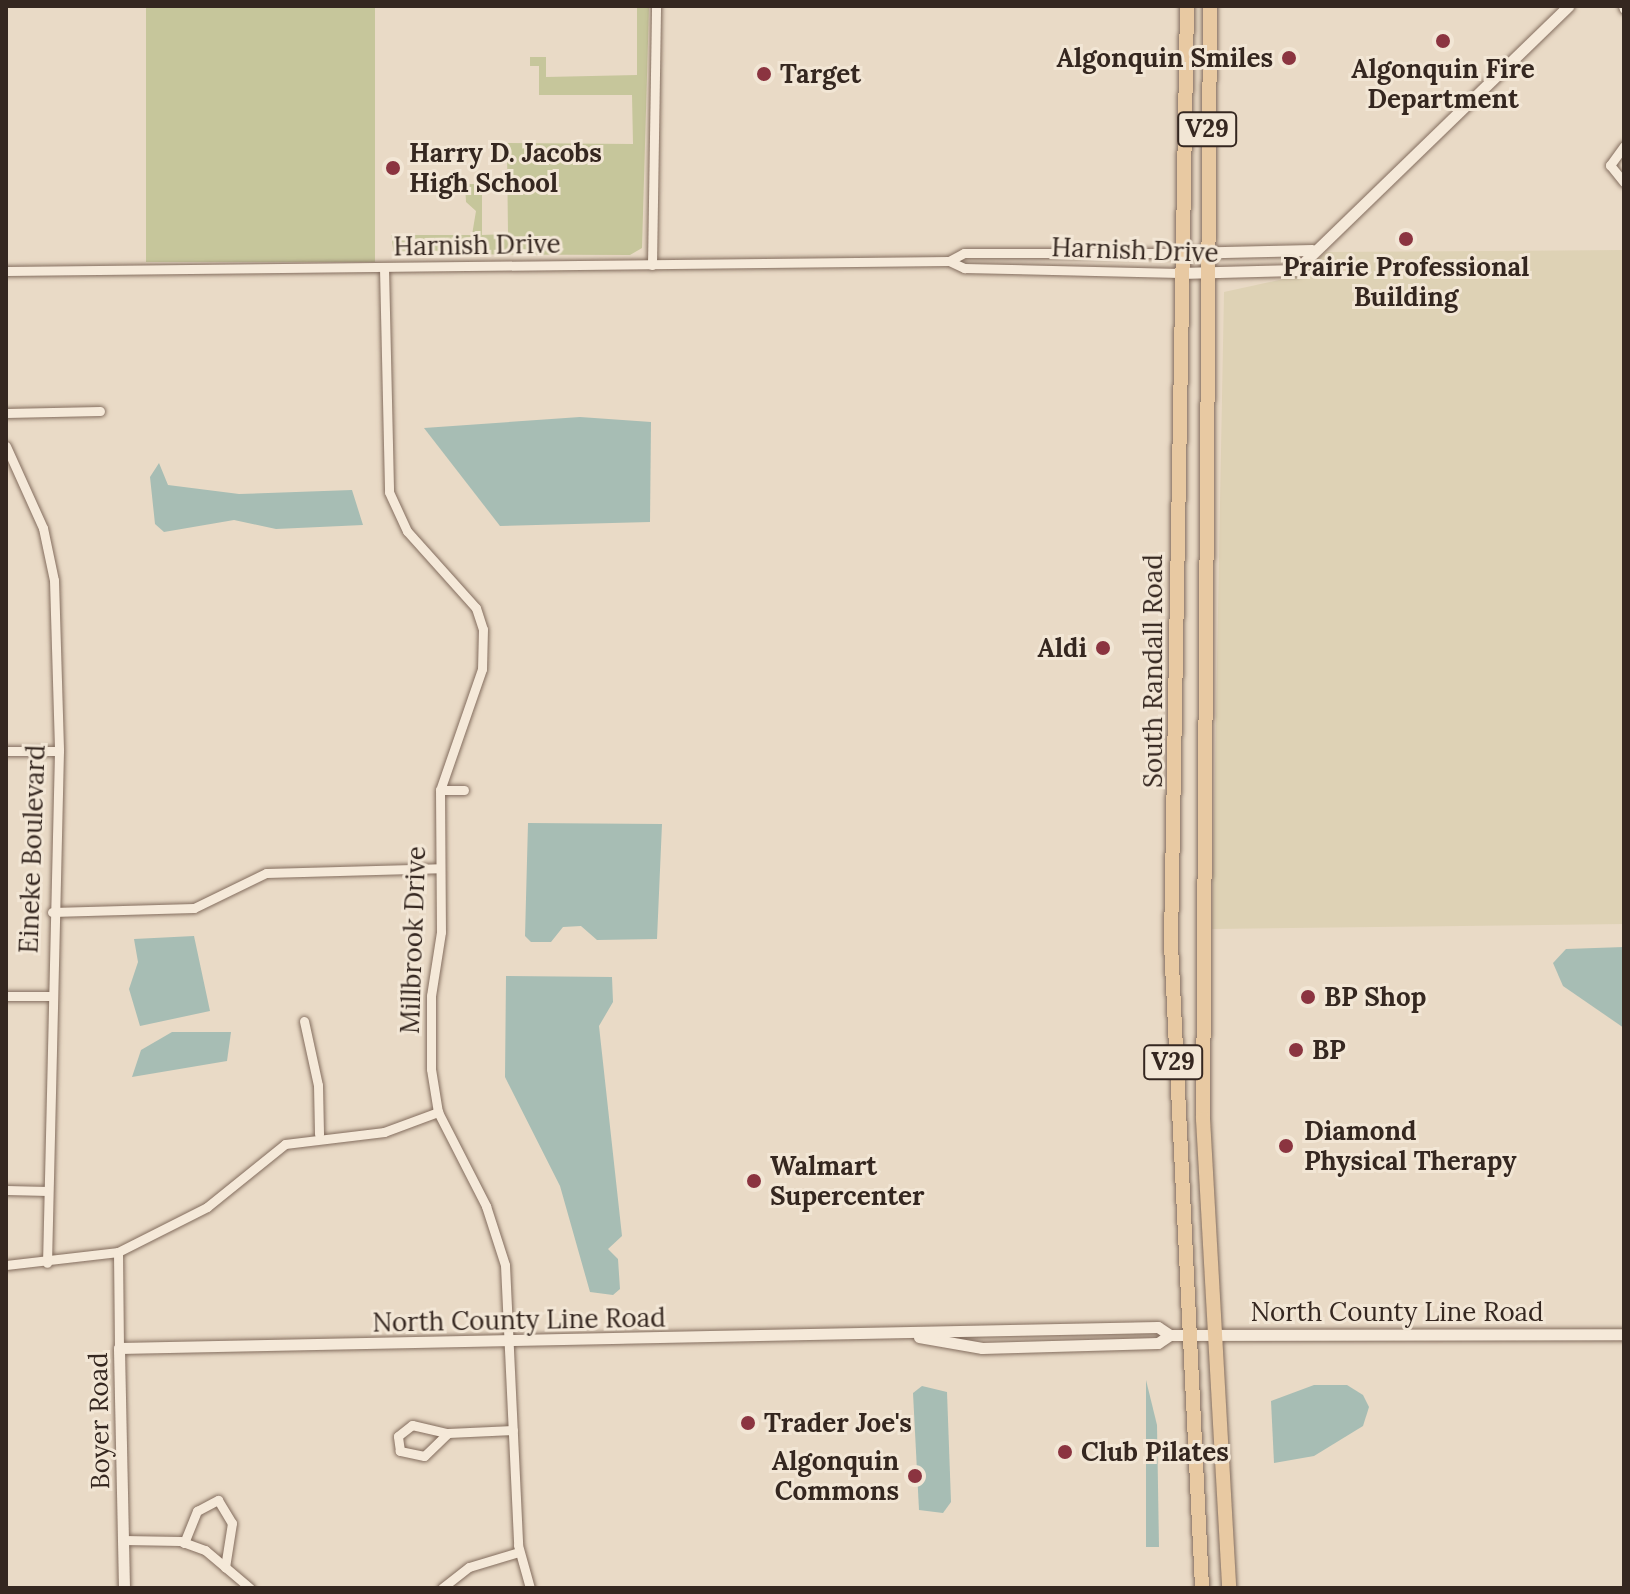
<!DOCTYPE html>
<html>
<head>
<meta charset="utf-8">
<style>
  body { margin:0 }
  #map { position:relative; width:1630px; height:1594px; overflow:hidden; background:#e9dac6; font-family:Lora,serif }
  div>[style] { position:absolute }
  .farmland>* { inset:0; background:#ded2b5 }
  .green>* { inset:0; background:#c6c69b; transform-origin:0 0 }
  .water>* { inset:0; background:#a7bdb4 }
  .roads { filter:drop-shadow(0 0 2px #836d5e) drop-shadow(0 0 2px #836d5e) }
  .minor>* { height:9px; margin:-4.5px; padding:0 4.5px; transform-origin:4.5px; border-radius:4.5px; background:#f5e9d9 }
  .tertiary>* { height:11px; margin:-5.5px; padding:0 5.5px; transform-origin:5.5px; border-radius:5.5px; background:#f5e9d9 }
  .primary>* { height:14px; margin:-7px; padding:0 7px; transform-origin:7px; border-radius:7px; background:#e8c9a2 }
  .dots>* { width:22px; height:22px; translate:-50% -50%; box-sizing:border-box; border:4px solid #f2e6d5; border-radius:50% }
  span { translate:-50% -50%; white-space:nowrap; text-align:center; line-height:1.15; -webkit-text-stroke:6px #f2e6d5; paint-order:stroke }
  .shield-label span { padding:2px 6px; background:#f2e6d5; border:2px solid; border-radius:6px; -webkit-text-stroke-width:0 }
  .shield-label { font-size:24px; color:#352720; font-weight:700 }
  .poi-label { font-size:26px; color:#352720; font-weight:700 }
  .right { translate:-100% -50%; text-align:right }
  .left { translate:0 -50%; text-align:left }
  .street-label { font-size:26px; color:#352720 }
  .frame { position:absolute; inset:0; border:8px solid #352720; pointer-events:none }
</style>
</head>
<body>
<div id="map">
  <div class="farmland">
    <div style="clip-path:polygon(1624px 250px,1624px 924px,1212px 929px,1224px 292px,1298px 276px,1326px 252px)"></div>
  </div>
  <div class="green">
    <div style="left:146px;top:6px;width:229px;height:256px"></div>
    <div style="clip-path:polygon(637px 6px,649px 6px,642px 248px,630px 255px,394px 254px,391px 235px,472px 235px,476px 211px,466px 202px,465px 184px,482px 184px,482px 235px,508px 234px,507px 150px,500px 143px,633px 144px,632px 95px,539px 95px,539px 66px,530px 66px,530px 57px,546px 57px,546px 77px,637px 75px)"></div>
  </div>
  <div class="water">
    <div style="clip-path:polygon(580px 417px,651px 422px,650px 522px,500px 526px,424px 428px)"></div>
    <div style="clip-path:polygon(159px 463px,168px 485px,239px 494px,352px 490px,363px 525px,276px 529px,234px 520px,164px 532px,155px 524px,150px 477px)"></div>
    <div style="clip-path:polygon(528px 823px,662px 824px,657px 939px,597px 940px,581px 926px,563px 927px,551px 942px,531px 942px,525px 936px)"></div>
    <div style="clip-path:polygon(194px 936px,210px 1011px,140px 1026px,129px 989px,138px 962px,134px 939px)"></div>
    <div style="clip-path:polygon(1624px 947px,1624px 1028px,1563px 986px,1553px 963px,1566px 949px)"></div>
    <div style="clip-path:polygon(506px 976px,612px 977px,613px 1002px,599px 1026px,622px 1236px,608px 1249px,618px 1259px,620px 1289px,613px 1295px,590px 1292px,560px 1186px,505px 1077px)"></div>
    <div style="clip-path:polygon(172px 1032px,231px 1032px,227px 1061px,132px 1077px,141px 1050px)"></div>
    <div style="clip-path:polygon(1146px 1380px,1157px 1425px,1159px 1547px,1146px 1547px)"></div>
    <div style="clip-path:polygon(1314px 1385px,1347px 1385px,1363px 1395px,1369px 1407px,1363px 1426px,1314px 1456px,1274px 1463px,1271px 1401px)"></div>
    <div style="clip-path:polygon(922px 1386px,947px 1392px,951px 1502px,943px 1513px,919px 1510px,913px 1393px)"></div>
  </div>
  <div class="roads">
    <div class="minor">
      <div style="left:1623px;top:6px;width:3px;rotate:72deg"></div>
      <div style="left:1624px;top:146px;width:24px;rotate:126deg"></div>
      <div style="left:1610px;top:165px;width:22px;rotate:51deg"></div>
      <div style="left:949px;top:261px;width:17px;rotate:-28deg"></div>
      <div style="left:964px;top:253px;width:216px"></div>
      <div style="left:652px;top:265px;width:259px;rotate:-89.1deg"></div>
      <div style="left:384px;top:268px;width:224px;rotate:88.7deg"></div>
      <div style="left:389px;top:492px;width:43px;rotate:65.2deg"></div>
      <div style="left:407px;top:531px;width:103px;rotate:48.1deg"></div>
      <div style="left:476px;top:608px;width:22px;rotate:72deg"></div>
      <div style="left:483px;top:629px;width:40px;rotate:91.4deg"></div>
      <div style="left:482px;top:669px;width:128px;rotate:109.1deg"></div>
      <div style="left:440px;top:790px;width:142px;rotate:89.6deg"></div>
      <div style="left:441px;top:932px;width:65px;rotate:98.9deg"></div>
      <div style="left:431px;top:996px;width:73px;rotate:90deg"></div>
      <div style="left:431px;top:1069px;width:44px;rotate:80.8deg"></div>
      <div style="left:438px;top:1112px;width:106px;rotate:62.9deg"></div>
      <div style="left:486px;top:1206px;width:62px;rotate:72.1deg"></div>
      <div style="left:505px;top:1265px;width:280px;rotate:87.3deg"></div>
      <div style="left:518px;top:1545px;width:45px;rotate:74.4deg"></div>
      <div style="left:6px;top:271px;width:943px;rotate:-0.61deg"></div>
      <div style="left:949px;top:261px;width:17px;rotate:25deg"></div>
      <div style="left:964px;top:268px;width:216px;rotate:1.3deg"></div>
      <div style="left:6px;top:413px;width:94px;rotate:-1.2deg"></div>
      <div style="left:6px;top:446px;width:90px;rotate:65.7deg"></div>
      <div style="left:43px;top:528px;width:53px;rotate:78.1deg"></div>
      <div style="left:54px;top:580px;width:171px;rotate:88.3deg"></div>
      <div style="left:59px;top:751px;width:512px;rotate:91.34deg"></div>
      <div style="left:6px;top:751px;width:53px"></div>
      <div style="left:440px;top:790px;width:24px"></div>
      <div style="left:52px;top:912px;width:142px;rotate:-1.6deg"></div>
      <div style="left:194px;top:908px;width:80px;rotate:-25.9deg"></div>
      <div style="left:266px;top:873px;width:174px;rotate:-1.6deg"></div>
      <div style="left:6px;top:996px;width:44px"></div>
      <div style="left:304px;top:1021px;width:66px;rotate:77.7deg"></div>
      <div style="left:318px;top:1085px;width:49px;rotate:88.8deg"></div>
      <div style="left:6px;top:1190px;width:42px;rotate:1.4deg"></div>
      <div style="left:118px;top:1252px;width:96px;rotate:89.4deg"></div>
      <div style="left:6px;top:1265px;width:113px;rotate:-6.6deg"></div>
      <div style="left:118px;top:1252px;width:100px;rotate:-26.8deg"></div>
      <div style="left:207px;top:1207px;width:100px;rotate:-38.9deg"></div>
      <div style="left:285px;top:1144px;width:100px;rotate:-6.9deg"></div>
      <div style="left:384px;top:1132px;width:58px;rotate:-20.3deg"></div>
      <div style="left:448px;top:1433px;width:33px;rotate:136deg"></div>
      <div style="left:424px;top:1456px;width:25px;rotate:-168deg"></div>
      <div style="left:400px;top:1451px;width:15px;rotate:-98deg"></div>
      <div style="left:398px;top:1436px;width:18px;rotate:-38deg"></div>
      <div style="left:412px;top:1425px;width:37px;rotate:13deg"></div>
      <div style="left:448px;top:1433px;width:65px;rotate:-2.6deg"></div>
      <div style="left:124px;top:1540px;width:56px;rotate:1deg"></div>
      <div style="left:180px;top:1541px;width:27px;rotate:20deg"></div>
      <div style="left:205px;top:1550px;width:59px;rotate:40.2deg"></div>
      <div style="left:184px;top:1543px;width:35px;rotate:-68deg"></div>
      <div style="left:197px;top:1511px;width:24px;rotate:-28deg"></div>
      <div style="left:218px;top:1500px;width:27px;rotate:59deg"></div>
      <div style="left:232px;top:1523px;width:45px;rotate:99deg"></div>
      <div style="left:442px;top:1588px;width:34px;rotate:-38deg"></div>
      <div style="left:469px;top:1567px;width:52px;rotate:-16.7deg"></div>
    </div>
    <div class="tertiary">
      <div style="left:1180px;top:253px;width:132px;rotate:-1.3deg"></div>
      <div style="left:1180px;top:273px;width:116px;rotate:-1.5deg"></div>
      <div style="left:1296px;top:270px;width:379px;rotate:-44.1deg"></div>
      <div style="left:919px;top:1337px;width:64px;rotate:9.9deg"></div>
      <div style="left:982px;top:1348px;width:176px;rotate:-1.6deg"></div>
      <div style="left:1158px;top:1343px;width:14px;rotate:-34deg"></div>
      <div style="left:124px;top:1588px;width:240px;rotate:-91.2deg"></div>
      <div style="left:119px;top:1348px;width:1039px;rotate:-1.16deg"></div>
      <div style="left:1158px;top:1327px;width:14px;rotate:34deg"></div>
      <div style="left:1170px;top:1335px;width:454px;rotate:-0.1deg"></div>
    </div>
    <div class="primary">
      <div style="left:1187px;top:6px;width:938px;rotate:90.98deg"></div>
      <div style="left:1171px;top:944px;width:645px;rotate:87.24deg"></div>
      <div style="left:1210px;top:6px;width:1113px;rotate:90.36deg"></div>
      <div style="left:1203px;top:1119px;width:470px;rotate:86.8deg"></div>
    </div>
  </div>
  <div class="dots">
    <div style="left:1443px;top:41px;background:#8b3440"></div>
    <div style="left:1289px;top:58px;background:#8b3440"></div>
    <div style="left:764px;top:74px;background:#8b3440"></div>
    <div style="left:393px;top:168px;background:#8b3440"></div>
    <div style="left:1406px;top:239px;background:#8b3440"></div>
    <div style="left:1103px;top:648px;background:#8b3440"></div>
    <div style="left:1308px;top:997px;background:#8b3440"></div>
    <div style="left:1296px;top:1050px;background:#8b3440"></div>
    <div style="left:1286px;top:1146px;background:#8b3440"></div>
    <div style="left:754px;top:1181px;background:#8b3440"></div>
    <div style="left:748px;top:1423px;background:#8b3440"></div>
    <div style="left:1065px;top:1452px;background:#8b3440"></div>
    <div style="left:915px;top:1476px;background:#8b3440"></div>
  </div>
  <div class="shield-label">
    <span style="left:1207px;top:129px">V29</span>
    <span style="left:1173px;top:1062px">V29</span>
  </div>
  <div class="poi-label">
    <span class="right" style="left:1273px;top:58px">Algonquin Smiles</span>
    <span style="left:1443px;top:84px">Algonquin Fire<br>Department</span>
    <span class="left" style="left:780px;top:74px">Target</span>
    <span class="left" style="left:409px;top:168px">Harry D. Jacobs<br>High School</span>
    <span style="left:1406px;top:282px">Prairie Professional<br>Building</span>
    <span class="right" style="left:1087px;top:648px">Aldi</span>
    <span class="left" style="left:1324px;top:997px">BP Shop</span>
    <span class="left" style="left:1312px;top:1050px">BP</span>
    <span class="left" style="left:1304px;top:1146px">Diamond<br>Physical Therapy</span>
    <span class="left" style="left:770px;top:1181px">Walmart<br>Supercenter</span>
    <span class="left" style="left:764px;top:1423px">Trader Joe's</span>
    <span class="left" style="left:1081px;top:1452px">Club Pilates</span>
    <span class="right" style="left:899px;top:1476px">Algonquin<br>Commons</span>
  </div>
  <div class="street-label">
    <span style="left:477px;top:245px;rotate:-1deg">Harnish Drive</span>
    <span style="left:1135px;top:250px;rotate:2deg">Harnish Drive</span>
    <span style="left:1153px;top:671px;rotate:-90deg">South Randall Road</span>
    <span style="left:32px;top:849px;rotate:-88deg">Eineke Boulevard</span>
    <span style="left:413px;top:940px;rotate:-88deg">Millbrook Drive</span>
    <span style="left:1397px;top:1312px">North County Line Road</span>
    <span style="left:519px;top:1320px;rotate:-1deg">North County Line Road</span>
    <span style="left:99px;top:1421px;rotate:-91deg">Boyer Road</span>
  </div>
  <div class="frame"></div>
</div>
</body>
</html>
